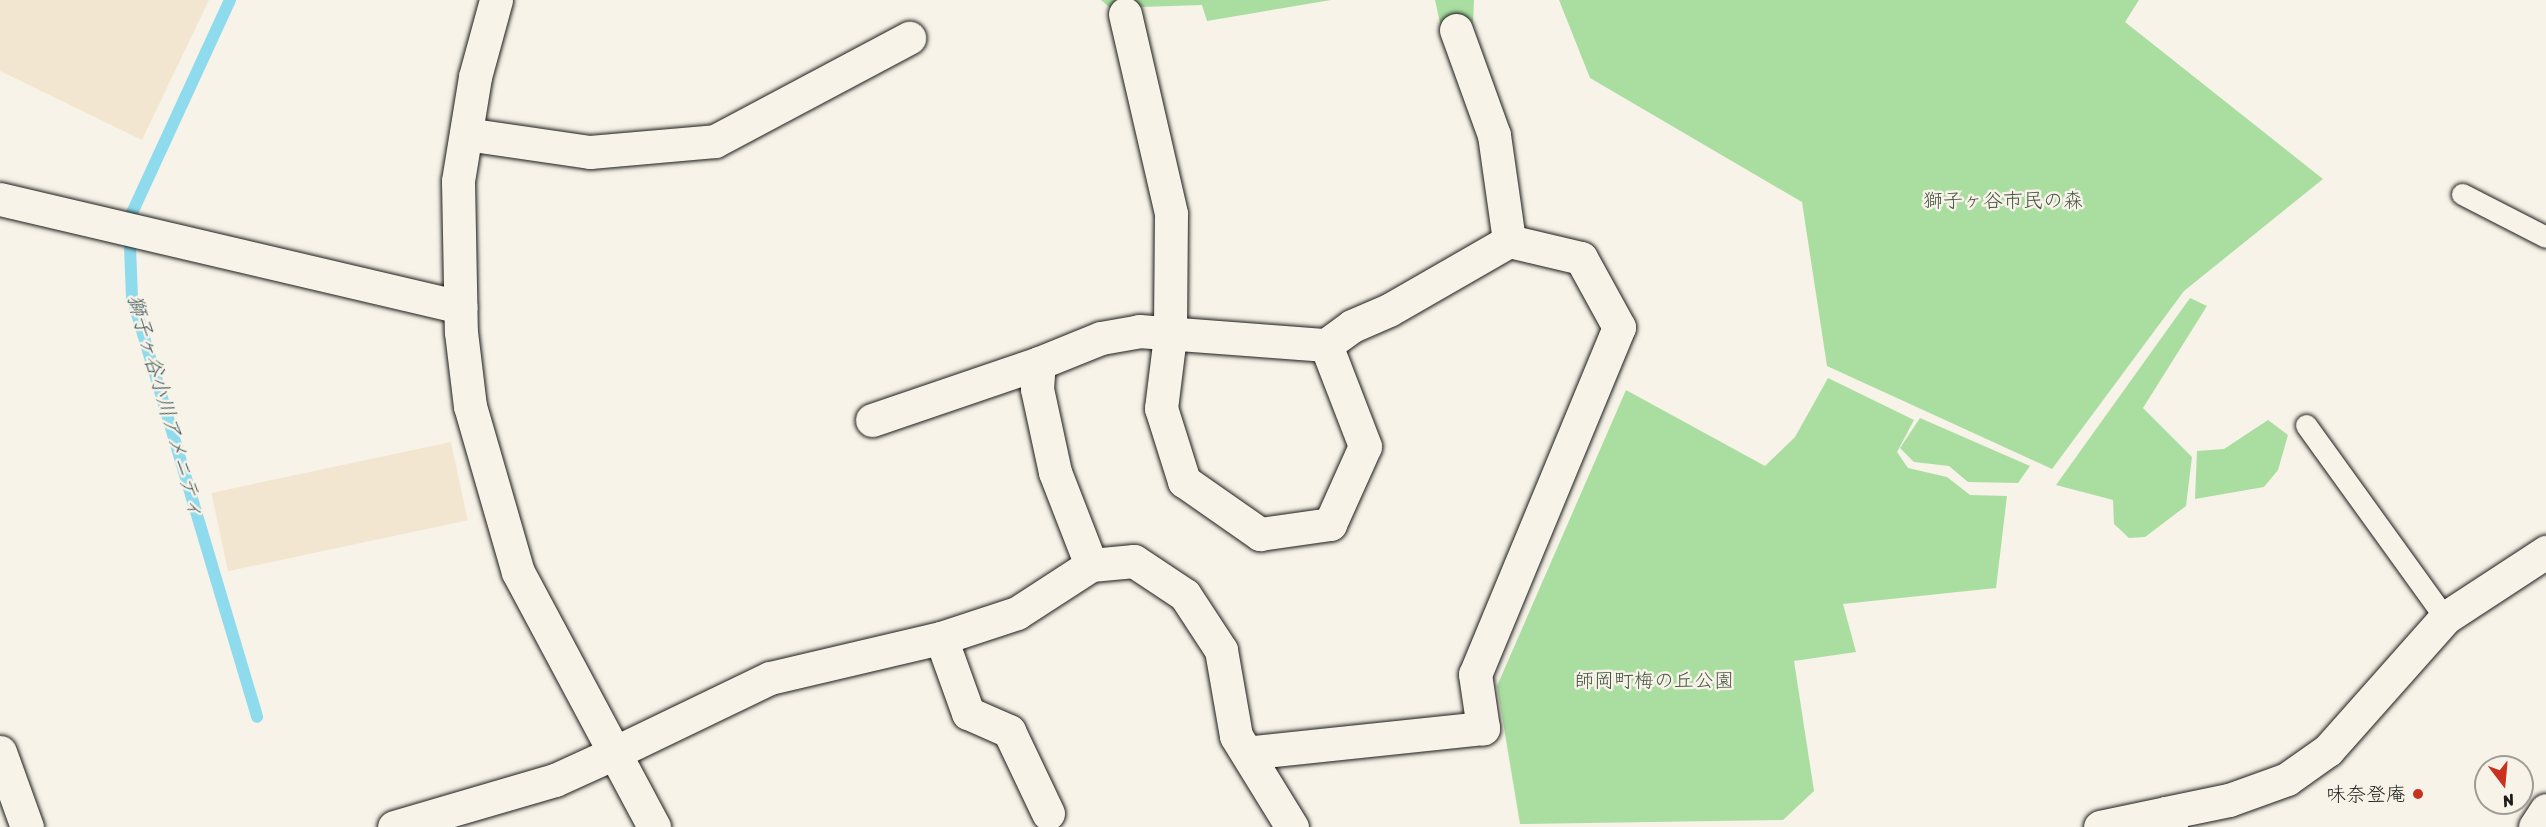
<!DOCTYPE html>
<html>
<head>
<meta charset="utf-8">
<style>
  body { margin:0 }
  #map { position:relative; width:2546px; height:827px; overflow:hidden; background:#f7f3e8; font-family:Sriracha,"Klee One",sans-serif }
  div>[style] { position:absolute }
  .built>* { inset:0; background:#f3e6d1; transform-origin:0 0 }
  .green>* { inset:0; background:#aadea1 }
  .stream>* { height:12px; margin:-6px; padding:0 6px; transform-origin:6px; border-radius:6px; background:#8edbed }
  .roads { filter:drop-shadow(0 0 2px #1c1c1c) drop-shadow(0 0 2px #1c1c1c) }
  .lane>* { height:21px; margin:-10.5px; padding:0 10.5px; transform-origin:10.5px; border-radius:10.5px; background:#f7f3e8 }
  .street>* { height:33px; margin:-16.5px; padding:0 16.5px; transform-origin:16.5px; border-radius:16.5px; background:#f7f3e8 }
  .secondary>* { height:33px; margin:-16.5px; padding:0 16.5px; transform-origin:16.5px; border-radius:16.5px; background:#f7f3e8 }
  .primary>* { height:33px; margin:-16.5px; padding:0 16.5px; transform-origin:16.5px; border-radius:16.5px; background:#f7f3e8 }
  .dots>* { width:16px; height:16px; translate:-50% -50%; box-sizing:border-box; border:3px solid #f7f3e8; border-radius:50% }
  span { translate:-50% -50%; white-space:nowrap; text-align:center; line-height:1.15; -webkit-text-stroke:5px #f7f3e8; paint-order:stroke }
  .park-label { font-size:20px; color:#475644 }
  .poi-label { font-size:20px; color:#1c1c1c }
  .right { translate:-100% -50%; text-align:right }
  .water-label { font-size:21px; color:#3e555b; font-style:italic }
  .north { position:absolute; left:2474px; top:755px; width:60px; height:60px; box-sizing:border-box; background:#f7f3e8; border:2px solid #9f9d96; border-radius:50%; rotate:164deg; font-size:16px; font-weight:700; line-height:24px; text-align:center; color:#1c1c1c }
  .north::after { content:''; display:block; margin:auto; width:21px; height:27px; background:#c8321e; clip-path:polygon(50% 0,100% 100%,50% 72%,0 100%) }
</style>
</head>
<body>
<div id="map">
  <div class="built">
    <div style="clip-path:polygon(0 0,209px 0,142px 140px,0 71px)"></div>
    <div style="left:451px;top:442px;width:80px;height:245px;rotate:78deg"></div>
  </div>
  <div class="green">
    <div style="clip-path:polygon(1101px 0,1331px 0,1207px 21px,1202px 5px,1110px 8px)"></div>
    <div style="clip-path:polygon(1435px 0,1474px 0,1473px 23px,1441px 27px)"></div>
    <div style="clip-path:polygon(1559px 0,2139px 0,2125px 22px,2323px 179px,2184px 291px,2052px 469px,1827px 366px,1802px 202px,1590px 78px)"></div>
    <div style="clip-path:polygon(2190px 298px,2207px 306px,2143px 408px,2192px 457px,2186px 506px,2145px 537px,2129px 538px,2114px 524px,2113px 500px,2056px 485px)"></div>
    <div style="clip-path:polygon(1828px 378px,1914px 420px,1897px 452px,1908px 468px,1947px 477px,1970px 495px,2007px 496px,1996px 588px,1843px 604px,1856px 652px,1794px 661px,1814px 791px,1783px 820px,1520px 824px,1497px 686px,1626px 390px,1765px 466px,1795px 437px)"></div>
    <div style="clip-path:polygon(1920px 418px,2030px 466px,2018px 483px,1968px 482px,1949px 466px,1914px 462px,1900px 448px)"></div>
    <div style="clip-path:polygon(2268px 420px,2288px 435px,2278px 470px,2264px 487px,2195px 499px,2197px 451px,2224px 449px)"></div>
  </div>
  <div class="stream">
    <div style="left:230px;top:0;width:242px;rotate:114.7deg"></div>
    <div style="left:129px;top:220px;width:77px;rotate:87.8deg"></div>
    <div style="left:132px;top:297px;width:438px;rotate:73.4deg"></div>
  </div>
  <div class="roads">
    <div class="lane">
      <div style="left:2462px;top:194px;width:94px;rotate:27.1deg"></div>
      <div style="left:2306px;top:425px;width:238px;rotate:54.2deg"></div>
    </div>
    <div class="street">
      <div style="left:496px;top:0;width:80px;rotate:105.3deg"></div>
      <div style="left:475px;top:77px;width:105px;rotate:99.3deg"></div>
      <div style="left:458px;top:181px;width:151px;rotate:88.9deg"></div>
      <div style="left:461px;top:332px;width:75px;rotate:83.1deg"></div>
      <div style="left:470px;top:406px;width:173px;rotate:73.9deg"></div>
      <div style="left:518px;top:572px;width:289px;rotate:61.9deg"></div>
      <div style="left:1125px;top:14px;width:205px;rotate:77deg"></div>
      <div style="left:1171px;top:214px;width:122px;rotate:90.5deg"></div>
      <div style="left:1170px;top:336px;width:73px;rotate:97.1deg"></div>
      <div style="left:1161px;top:408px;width:77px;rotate:72.5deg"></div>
      <div style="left:1184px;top:481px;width:93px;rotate:34.9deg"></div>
      <div style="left:1260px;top:534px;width:71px;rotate:-8.1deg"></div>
      <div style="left:1330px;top:524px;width:85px;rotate:-65.8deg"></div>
      <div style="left:1365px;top:446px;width:108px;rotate:-111.1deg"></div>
      <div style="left:1456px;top:30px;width:112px;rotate:70.1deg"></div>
      <div style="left:1494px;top:135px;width:107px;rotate:81.9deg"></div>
      <div style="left:466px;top:134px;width:125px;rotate:8.3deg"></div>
      <div style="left:590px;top:152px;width:125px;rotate:-5deg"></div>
      <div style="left:715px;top:141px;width:220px;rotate:-28deg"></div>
      <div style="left:0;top:199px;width:473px;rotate:13.2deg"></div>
      <div style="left:872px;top:420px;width:176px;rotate:-18.8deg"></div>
      <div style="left:1091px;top:565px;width:100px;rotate:-111.2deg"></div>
      <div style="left:1055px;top:472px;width:85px;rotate:-102.2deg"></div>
      <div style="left:1037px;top:389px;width:26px;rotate:-86deg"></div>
      <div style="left:1039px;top:363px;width:67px;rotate:-22deg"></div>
      <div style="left:1101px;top:338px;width:39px;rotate:-10deg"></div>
      <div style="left:1139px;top:331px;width:188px;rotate:4.3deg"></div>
      <div style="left:1326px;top:345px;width:32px;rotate:-36deg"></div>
      <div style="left:1352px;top:326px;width:40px;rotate:-23.4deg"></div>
      <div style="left:1389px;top:310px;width:138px;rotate:-29.9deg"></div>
      <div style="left:1509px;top:241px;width:74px;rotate:13.3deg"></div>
      <div style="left:1581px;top:258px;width:79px;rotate:61.2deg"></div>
      <div style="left:1619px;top:327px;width:376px;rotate:112.5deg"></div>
      <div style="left:1475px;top:674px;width:55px;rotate:81.6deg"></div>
      <div style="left:1483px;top:728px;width:237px;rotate:174deg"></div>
      <div style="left:941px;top:638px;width:80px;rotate:70.2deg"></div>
      <div style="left:968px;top:713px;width:45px;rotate:23.7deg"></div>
      <div style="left:1009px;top:731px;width:91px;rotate:64.6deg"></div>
      <div style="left:0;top:752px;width:80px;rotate:70.2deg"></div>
      <div style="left:612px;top:754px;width:175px;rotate:-25.7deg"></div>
      <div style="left:770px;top:678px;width:176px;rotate:-13.2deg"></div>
      <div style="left:941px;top:638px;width:80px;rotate:-18.2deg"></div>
      <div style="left:1017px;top:613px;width:88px;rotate:-33deg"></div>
      <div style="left:1091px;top:565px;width:43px;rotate:-5.3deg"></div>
      <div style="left:1134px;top:561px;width:61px;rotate:33.7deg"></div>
      <div style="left:1185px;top:595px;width:66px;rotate:56.8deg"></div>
      <div style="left:1221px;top:650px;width:87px;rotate:80.1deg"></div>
      <div style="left:1236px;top:736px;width:107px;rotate:58.4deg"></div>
      <div style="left:2166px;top:813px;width:64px;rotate:-11.7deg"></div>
      <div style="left:2229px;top:800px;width:62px;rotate:-19.9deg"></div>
      <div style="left:2287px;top:779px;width:50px;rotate:-35.3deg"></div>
      <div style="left:2328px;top:750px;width:176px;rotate:-48.4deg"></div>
      <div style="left:2445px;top:618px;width:121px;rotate:-33.2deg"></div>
      <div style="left:2100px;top:827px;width:67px;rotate:-12deg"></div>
      <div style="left:2166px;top:813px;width:15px;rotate:70deg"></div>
    </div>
    <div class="secondary">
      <div style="left:394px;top:827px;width:168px;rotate:-16.3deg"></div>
      <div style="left:555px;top:780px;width:63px;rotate:-24.5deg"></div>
    </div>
    <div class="primary">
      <div style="left:2535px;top:827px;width:20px;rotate:-57deg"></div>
    </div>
  </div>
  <div class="dots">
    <div style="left:2418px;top:794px;background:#c8321e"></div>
  </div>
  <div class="park-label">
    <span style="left:2003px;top:200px">獅子ヶ谷市民の森</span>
    <span style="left:1654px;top:680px">師岡町梅の丘公園</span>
  </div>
  <div class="poi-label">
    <span class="right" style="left:2406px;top:794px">味奈登庵</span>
  </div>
  <div class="water-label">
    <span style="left:166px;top:406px;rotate:74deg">獅子ヶ谷小川アメニティ</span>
  </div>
  <div class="north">N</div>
</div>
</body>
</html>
